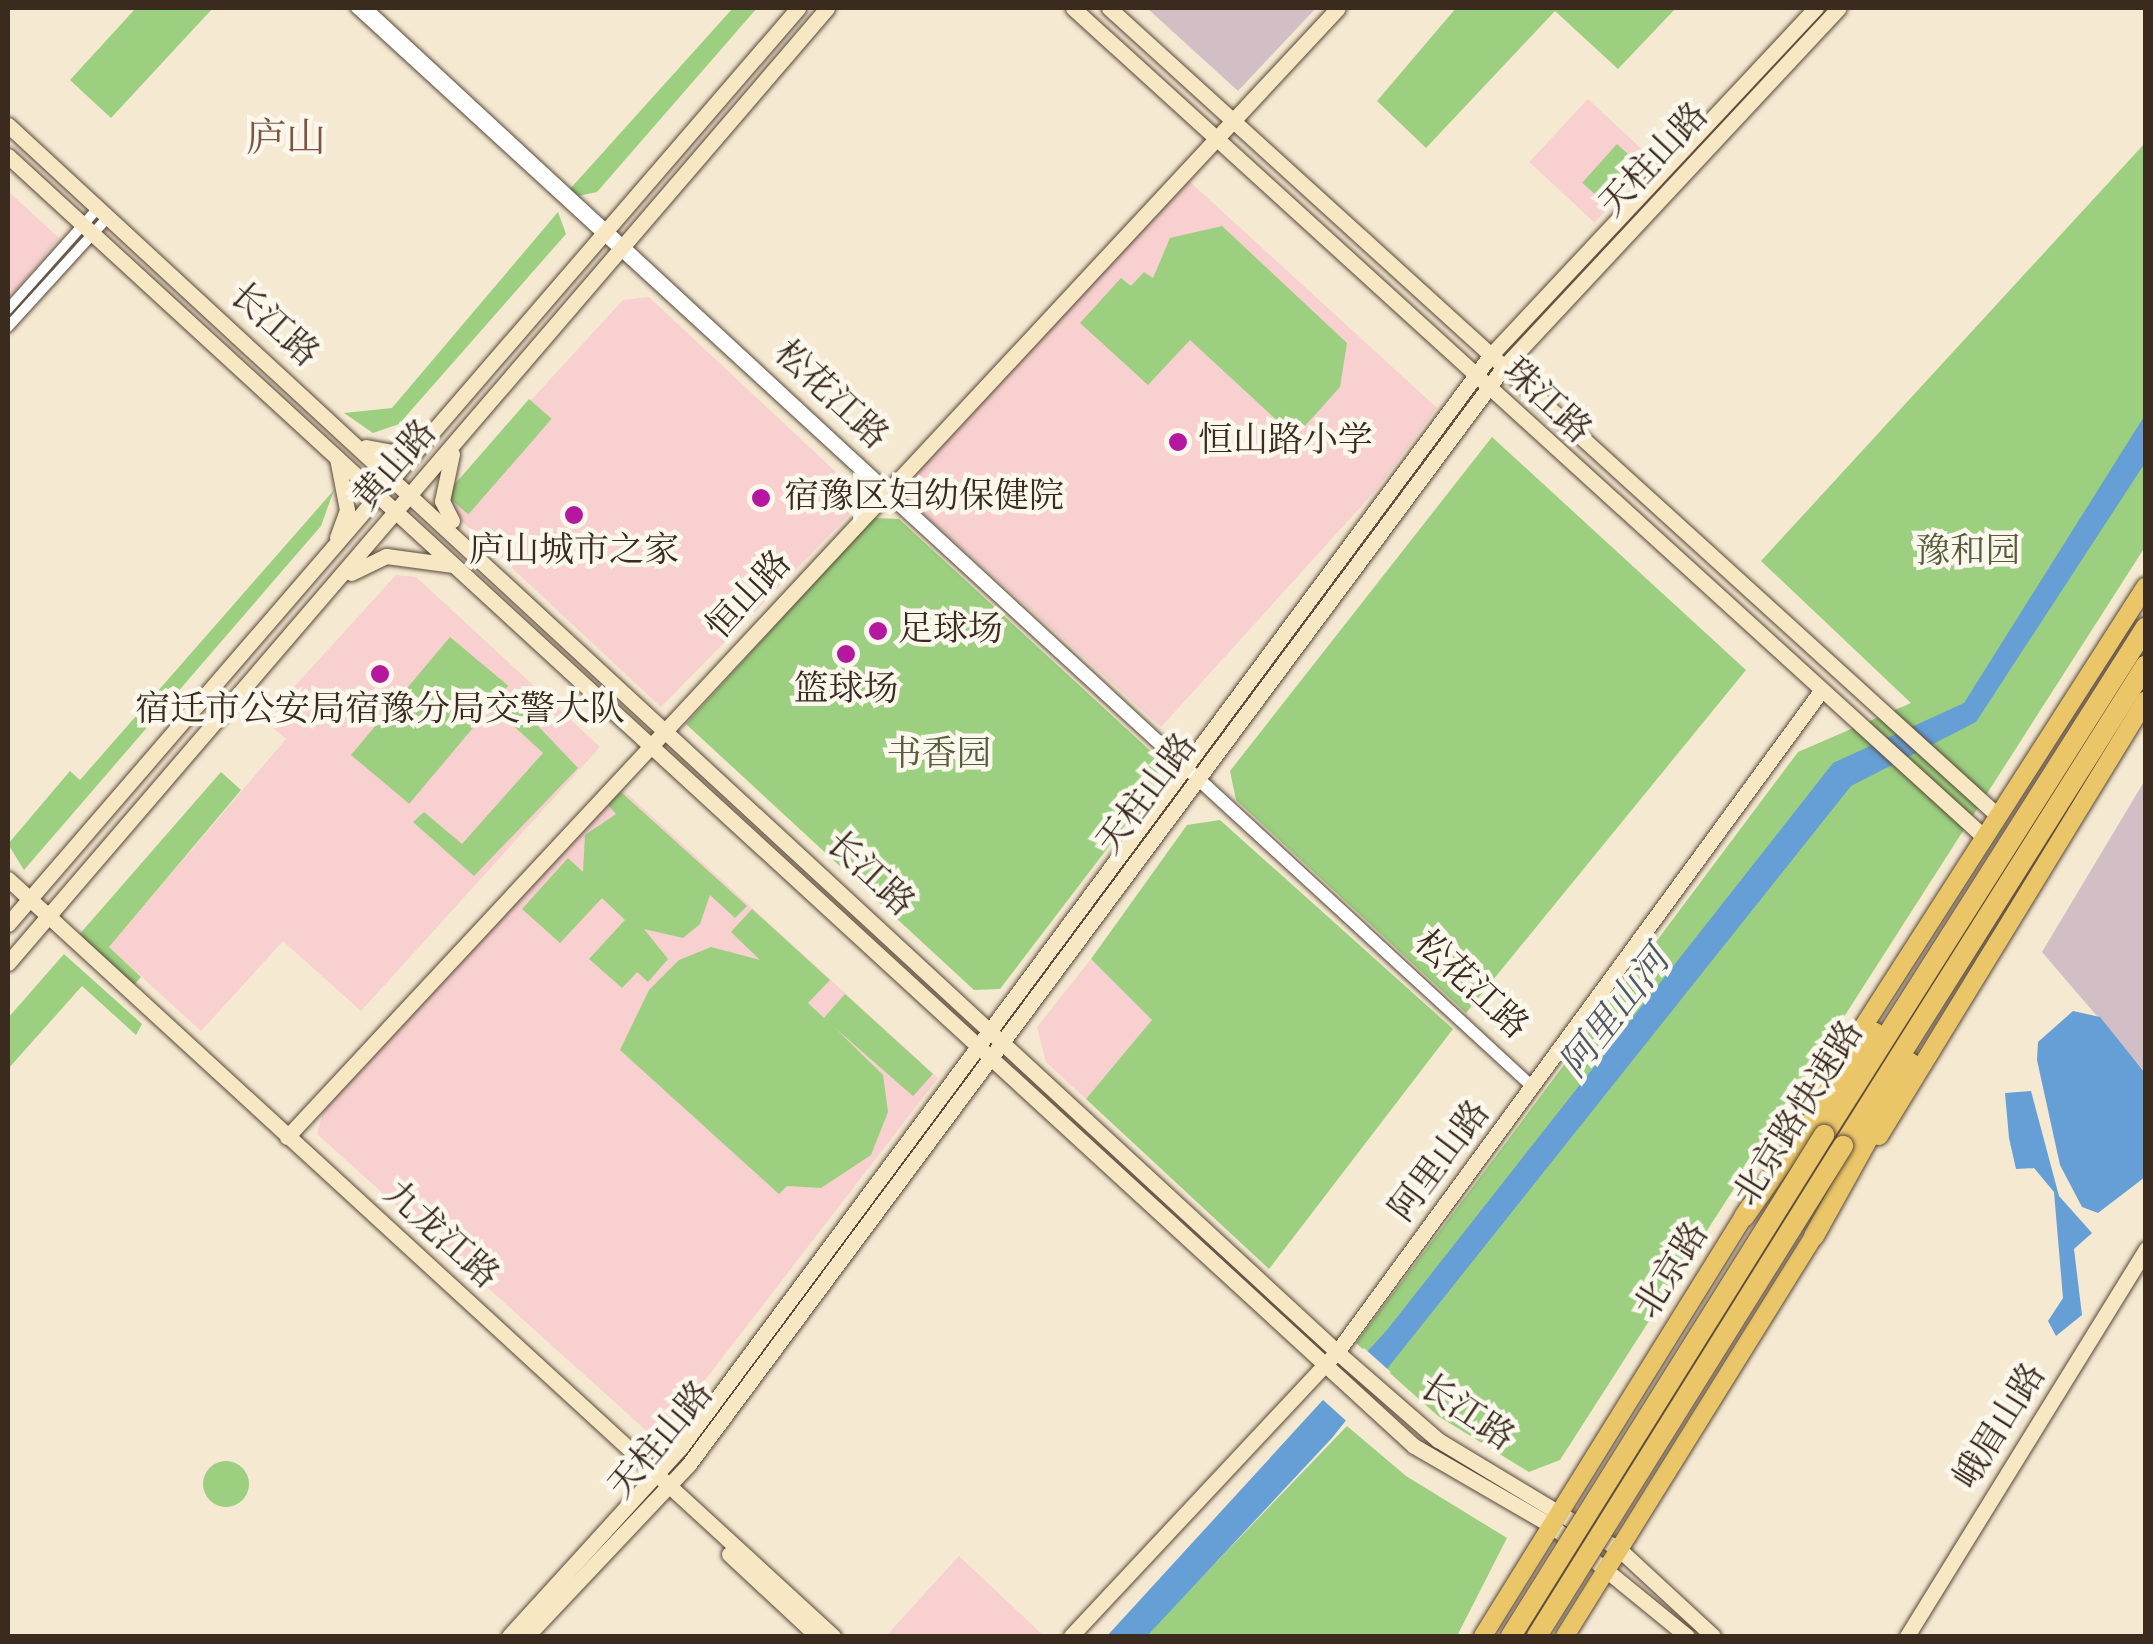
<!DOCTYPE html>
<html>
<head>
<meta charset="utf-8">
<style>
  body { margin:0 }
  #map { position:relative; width:2153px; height:1644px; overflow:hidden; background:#f5e9d2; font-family:Vollkorn,"Noto Serif SC",serif }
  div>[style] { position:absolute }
  .built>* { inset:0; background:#f7d0cf; transform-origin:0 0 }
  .industrial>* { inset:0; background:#d2bec5 }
  .green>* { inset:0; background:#9ccf7f; transform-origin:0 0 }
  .round { border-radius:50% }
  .water>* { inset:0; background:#669fd5 }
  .pier>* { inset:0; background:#f5e9d2; transform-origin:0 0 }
  .roads { filter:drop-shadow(0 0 2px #574739) drop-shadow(0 0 2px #574739) }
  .street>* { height:10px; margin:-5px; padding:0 5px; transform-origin:5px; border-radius:5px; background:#fff }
  .secondary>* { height:15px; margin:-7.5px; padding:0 7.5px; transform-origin:7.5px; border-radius:7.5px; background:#f7e8c3 }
  .primary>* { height:18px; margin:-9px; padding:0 9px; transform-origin:9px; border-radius:9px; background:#ebc669 }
  .highway>* { height:20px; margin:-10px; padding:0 10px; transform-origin:10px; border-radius:10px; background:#ebc669 }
  .bridges { filter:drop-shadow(0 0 2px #574739) drop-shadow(0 0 2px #574739) }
  .highway-bridge>* { height:20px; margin:-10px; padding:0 10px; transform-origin:10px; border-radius:10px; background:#ebc669 }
  .dots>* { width:28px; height:28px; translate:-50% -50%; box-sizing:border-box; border:5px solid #fbf7ec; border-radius:50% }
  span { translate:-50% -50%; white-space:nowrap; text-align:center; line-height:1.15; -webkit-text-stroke:9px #fbf7ec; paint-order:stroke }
  .street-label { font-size:35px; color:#3b2a1e }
  .poi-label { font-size:35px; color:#3b2a1e }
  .left { translate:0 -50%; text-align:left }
  .park-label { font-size:35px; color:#585c3b }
  .water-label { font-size:38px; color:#4c5967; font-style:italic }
  .quarter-label { font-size:40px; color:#7c5642 }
  .frame { position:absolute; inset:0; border:10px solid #3b2a1e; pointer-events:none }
</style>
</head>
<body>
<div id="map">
  <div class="built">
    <div style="left:1588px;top:99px;width:89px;height:86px;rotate:43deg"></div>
    <div style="clip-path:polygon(1188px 180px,1437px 408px,1376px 490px,1161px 727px,914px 505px,913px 477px)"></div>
    <div style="clip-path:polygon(8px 191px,59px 238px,8px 300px)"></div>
    <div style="clip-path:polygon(649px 297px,854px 489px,856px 508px,661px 707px,451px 511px,445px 494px,623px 300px)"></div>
    <div style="clip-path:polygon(396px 575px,416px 577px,600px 747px,361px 1011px,283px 941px,201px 1031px,109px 947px,286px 739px,264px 720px)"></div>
    <div style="clip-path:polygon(622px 789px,938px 1078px,658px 1441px,317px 1134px,324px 1110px)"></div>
    <div style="clip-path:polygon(1091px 959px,1153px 1021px,1086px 1099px,1046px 1062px,1037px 1027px)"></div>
    <div style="clip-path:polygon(959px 1556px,1044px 1636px,886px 1636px)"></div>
  </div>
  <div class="industrial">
    <div style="clip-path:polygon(1147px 8px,1316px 8px,1238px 91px)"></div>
    <div style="clip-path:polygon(2145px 780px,2145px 1072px,2042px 952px)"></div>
  </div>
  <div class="green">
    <div style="clip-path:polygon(136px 8px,213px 8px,111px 118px,70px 80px)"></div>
    <div style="clip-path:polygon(733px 8px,757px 8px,597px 192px,578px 196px,570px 189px)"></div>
    <div style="clip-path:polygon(1456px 8px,1676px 8px,1618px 69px,1555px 11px,1426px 148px,1377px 101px)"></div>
    <div style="clip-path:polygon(2145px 143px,2145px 547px,1560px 1460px,1529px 1472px,1438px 1416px,1356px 1343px,1798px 752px,1911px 703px,1761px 561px)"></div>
    <div style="left:1617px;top:144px;width:25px;height:52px;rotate:42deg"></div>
    <div style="clip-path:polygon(558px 212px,566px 234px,399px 424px,373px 433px,344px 413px,392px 408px)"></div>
    <div style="clip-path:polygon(1222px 226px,1347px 343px,1340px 387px,1295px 437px,1190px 340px,1148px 385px,1080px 323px,1121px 278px,1131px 286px,1144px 272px,1153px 278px,1170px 238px)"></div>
    <div style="left:529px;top:399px;width:30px;height:127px;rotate:41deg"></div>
    <div style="clip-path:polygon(1492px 437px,1746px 670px,1466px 1013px,1236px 800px,1230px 771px)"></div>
    <div style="clip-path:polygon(334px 490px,321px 526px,24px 870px,8px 844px,70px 771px,80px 780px)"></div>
    <div style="clip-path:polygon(873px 518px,899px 519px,1156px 756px,1158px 782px,1000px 989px,974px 990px,686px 724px)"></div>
    <div style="left:450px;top:637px;width:76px;height:154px;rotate:40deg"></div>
    <div style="clip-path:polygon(518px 705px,578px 768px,474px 876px,413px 822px,424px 812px,462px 844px,543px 753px,506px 719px)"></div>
    <div style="clip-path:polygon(221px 772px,241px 790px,109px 947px,141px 977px,134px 985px,78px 936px)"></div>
    <div style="clip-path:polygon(621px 792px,747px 906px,735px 918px,710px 895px,700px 924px,683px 938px,644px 929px,668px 959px,648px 982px,637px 972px,622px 988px,589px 959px,625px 920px,602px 898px,560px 943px,522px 909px,568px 858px,583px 872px,585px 835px,616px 814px,608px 805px)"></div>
    <div style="clip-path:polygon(1220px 820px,1453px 1029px,1269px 1269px,1086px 1099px,1152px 1020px,1091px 959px,1187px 825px)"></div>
    <div style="clip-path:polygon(752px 909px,830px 980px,808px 1003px,824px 1018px,845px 994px,933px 1074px,913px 1096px,834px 1027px,883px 1075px,888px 1112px,871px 1155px,821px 1188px,787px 1186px,779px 1194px,620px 1050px,649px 990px,679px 960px,711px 947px,760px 960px,731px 932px)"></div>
    <div style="clip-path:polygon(64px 954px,142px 1024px,136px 1035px,82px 986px,8px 1069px,8px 1018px)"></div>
    <div style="clip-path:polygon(1347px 1426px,1406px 1476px,1507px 1538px,1457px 1636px,1145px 1636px)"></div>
    <div class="round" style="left:203px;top:1461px;width:46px;height:46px"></div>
  </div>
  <div class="water">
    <div style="clip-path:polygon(2145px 415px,2145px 463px,1976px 722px,1851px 786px,1332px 1438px,1147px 1636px,1107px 1636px,1387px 1330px,1833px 763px,1964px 703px)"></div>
    <div style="clip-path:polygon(2073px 1011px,2100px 1017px,2145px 1073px,2145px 1177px,2098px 1213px,2082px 1207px,2060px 1165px,2037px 1060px,2038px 1042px)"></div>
    <div style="clip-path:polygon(2031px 1091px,2059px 1196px,2092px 1233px,2074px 1249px,2082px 1315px,2056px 1336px,2048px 1321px,2063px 1298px,2054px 1192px,2034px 1168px,2016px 1169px,2009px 1138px,2005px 1093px)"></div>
  </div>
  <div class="pier">
    <div style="left:1364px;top:1348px;width:36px;height:66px;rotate:42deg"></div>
  </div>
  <div class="roads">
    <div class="street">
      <div style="left:356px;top:8px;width:1597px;rotate:42.54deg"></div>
      <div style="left:367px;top:8px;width:1583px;rotate:42.77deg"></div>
      <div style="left:8px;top:309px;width:135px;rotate:-48.3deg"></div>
      <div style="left:8px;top:327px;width:149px;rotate:-47.7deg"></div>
    </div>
    <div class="secondary">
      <div style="left:1073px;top:8px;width:1229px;rotate:42.3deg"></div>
      <div style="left:1109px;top:8px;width:1200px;rotate:42.26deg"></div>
      <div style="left:8px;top:125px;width:1809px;rotate:42.71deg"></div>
      <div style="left:1337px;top:1352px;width:134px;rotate:41.1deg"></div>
      <div style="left:1438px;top:1440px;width:211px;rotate:31.1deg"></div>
      <div style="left:1619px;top:1549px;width:128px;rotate:42.8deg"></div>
      <div style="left:8px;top:156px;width:1908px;rotate:42.54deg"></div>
      <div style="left:1414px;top:1446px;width:160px;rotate:30.1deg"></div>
      <div style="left:1552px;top:1526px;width:174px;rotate:39.2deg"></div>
      <div style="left:366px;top:447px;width:26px;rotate:11deg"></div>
      <div style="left:392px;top:452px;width:35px;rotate:-24deg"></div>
      <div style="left:452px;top:454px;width:48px;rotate:102deg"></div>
      <div style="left:442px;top:501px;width:22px;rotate:63deg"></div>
      <div style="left:337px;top:458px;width:53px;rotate:79.1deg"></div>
      <div style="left:347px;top:510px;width:29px;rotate:110deg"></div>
      <div style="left:351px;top:573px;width:39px;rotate:-26deg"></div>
      <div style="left:386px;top:556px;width:68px;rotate:7.7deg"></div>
      <div style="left:8px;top:879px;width:1120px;rotate:42.54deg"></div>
      <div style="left:8px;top:924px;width:1210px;rotate:-49.22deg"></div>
      <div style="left:8px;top:963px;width:1258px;rotate:-49.38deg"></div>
      <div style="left:287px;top:1137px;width:1542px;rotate:-47.05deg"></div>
      <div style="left:729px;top:1554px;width:120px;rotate:43deg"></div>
      <div style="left:509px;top:1636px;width:256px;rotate:-47.7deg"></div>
      <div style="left:681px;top:1447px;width:1358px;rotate:-53.44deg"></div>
      <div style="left:1490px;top:356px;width:477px;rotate:-46.9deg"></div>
      <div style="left:527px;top:1636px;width:236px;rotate:-46.7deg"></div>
      <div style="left:689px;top:1464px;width:1365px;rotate:-53.4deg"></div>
      <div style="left:1503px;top:368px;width:492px;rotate:-47deg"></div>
      <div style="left:1071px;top:1636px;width:389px;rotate:-46.9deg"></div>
      <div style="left:1337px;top:1352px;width:819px;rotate:-53.79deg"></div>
      <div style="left:1907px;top:1636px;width:455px;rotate:-58.3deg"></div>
    </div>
    <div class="primary">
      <div style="left:1811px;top:1108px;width:620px;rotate:-57.31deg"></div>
      <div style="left:1879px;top:1136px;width:511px;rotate:-58.52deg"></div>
      <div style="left:1483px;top:1636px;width:506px;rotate:-58.16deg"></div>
      <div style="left:1565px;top:1636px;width:484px;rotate:-58.1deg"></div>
    </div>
    <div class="highway">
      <div style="left:1824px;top:1135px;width:601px;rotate:-57.63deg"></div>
      <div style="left:1843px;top:1146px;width:568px;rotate:-57.79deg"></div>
      <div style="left:1744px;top:1217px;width:226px;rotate:-54.6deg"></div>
      <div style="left:1814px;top:1236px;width:198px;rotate:-61deg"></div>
    </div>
  </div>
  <div class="bridges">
    <div class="highway-bridge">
      <div style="left:1511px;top:1636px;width:591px;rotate:-58deg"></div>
      <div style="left:1537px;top:1636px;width:578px;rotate:-58.02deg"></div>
    </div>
  </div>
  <div class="dots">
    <div style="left:1178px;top:442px;background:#b5179e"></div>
    <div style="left:761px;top:498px;background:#b5179e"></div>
    <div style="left:574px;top:515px;background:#b5179e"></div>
    <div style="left:878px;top:631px;background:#b5179e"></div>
    <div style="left:846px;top:654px;background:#b5179e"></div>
    <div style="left:380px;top:674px;background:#b5179e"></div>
  </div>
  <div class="street-label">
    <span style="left:1655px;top:161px;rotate:-47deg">天柱山路</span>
    <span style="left:273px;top:326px;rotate:42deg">长江路</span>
    <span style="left:830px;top:396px;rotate:43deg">松花江路</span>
    <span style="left:1546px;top:402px;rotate:43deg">珠江路</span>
    <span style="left:396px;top:466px;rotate:-49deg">黄山路</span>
    <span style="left:750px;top:596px;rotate:-47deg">恒山路</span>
    <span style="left:1148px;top:795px;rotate:-53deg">天柱山路</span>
    <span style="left:869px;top:875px;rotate:43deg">长江路</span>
    <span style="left:1470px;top:986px;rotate:43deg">松花江路</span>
    <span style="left:1800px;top:1114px;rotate:-58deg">北京路快速路</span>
    <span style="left:1441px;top:1162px;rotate:-53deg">阿里山路</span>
    <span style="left:440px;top:1236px;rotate:42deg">九龙江路</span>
    <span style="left:1673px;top:1271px;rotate:-58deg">北京路</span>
    <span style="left:1466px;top:1414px;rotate:34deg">长江路</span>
    <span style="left:2001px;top:1427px;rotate:-58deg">峨眉山路</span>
    <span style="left:662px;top:1441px;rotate:-50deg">天柱山路</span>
  </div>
  <div class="poi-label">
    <span class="left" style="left:1198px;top:442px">恒山路小学</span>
    <span class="left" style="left:784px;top:498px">宿豫区妇幼保健院</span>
    <span style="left:574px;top:552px">庐山城市之家</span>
    <span class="left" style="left:898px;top:631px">足球场</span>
    <span style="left:846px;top:691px">篮球场</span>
    <span style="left:380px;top:711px">宿迁市公安局宿豫分局交警大队</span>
  </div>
  <div class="park-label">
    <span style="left:1968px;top:553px">豫和园</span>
    <span style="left:939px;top:756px">书香园</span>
  </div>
  <div class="water-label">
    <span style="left:1617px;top:1014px;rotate:-52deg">阿里山河</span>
  </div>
  <div class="quarter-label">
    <span style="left:286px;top:141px">庐山</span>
  </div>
  <div class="frame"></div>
</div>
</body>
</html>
